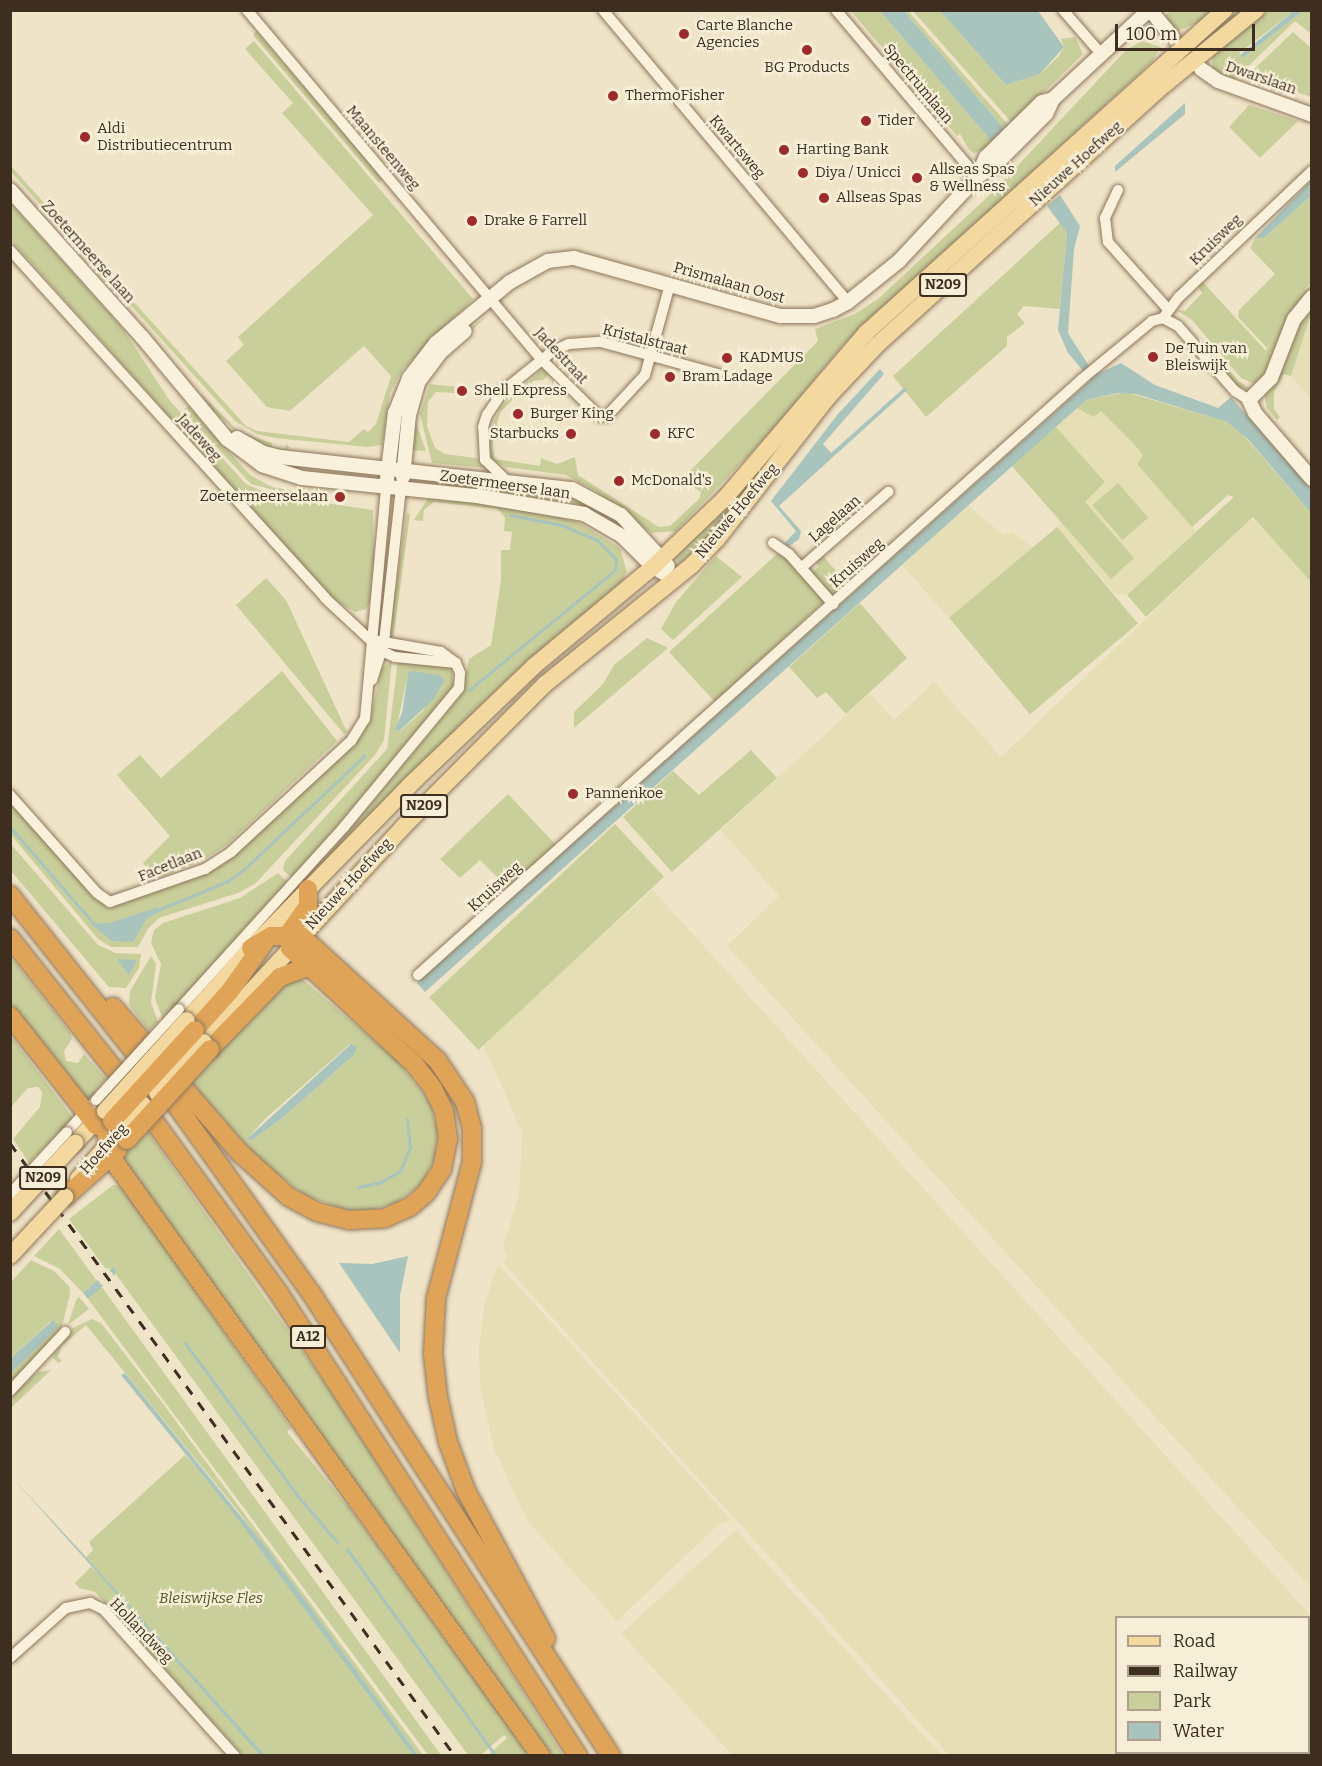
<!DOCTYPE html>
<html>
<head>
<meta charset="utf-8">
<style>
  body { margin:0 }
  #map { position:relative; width:1322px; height:1766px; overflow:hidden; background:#f0e4c8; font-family:Bitter,serif }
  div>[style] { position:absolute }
  .farmland>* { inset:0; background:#e6deb5 }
  .green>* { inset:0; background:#c9cf9b; transform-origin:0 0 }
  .water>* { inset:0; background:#a9c4bc }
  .pier>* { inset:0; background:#f0e4c8 }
  .round { border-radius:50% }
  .stream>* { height:3px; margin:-1.5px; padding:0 1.5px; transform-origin:1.5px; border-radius:1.5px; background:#a9c4bc }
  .roads { filter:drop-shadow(0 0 2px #8d765c) drop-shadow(0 0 2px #8d765c) }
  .minor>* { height:10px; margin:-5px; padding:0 5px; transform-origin:5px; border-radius:5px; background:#faf1dc }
  .tertiary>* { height:14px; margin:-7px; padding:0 7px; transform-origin:7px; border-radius:7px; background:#faf1dc }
  .primary>* { height:16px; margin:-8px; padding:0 8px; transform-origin:8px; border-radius:8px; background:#f3d9a0 }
  .motorway>* { height:18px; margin:-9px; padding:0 9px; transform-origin:9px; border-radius:9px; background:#e0a458 }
  .rail>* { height:3px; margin-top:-1.5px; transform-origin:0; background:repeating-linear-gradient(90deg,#3d2e20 0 10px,transparent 0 20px) }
  .bridges { filter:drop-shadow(0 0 2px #8d765c) drop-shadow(0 0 2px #8d765c) }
  .minor-bridge>* { height:10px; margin:-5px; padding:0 5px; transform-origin:5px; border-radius:5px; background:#faf1dc }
  .primary-bridge>* { height:16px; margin:-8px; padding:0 8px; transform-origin:8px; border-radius:8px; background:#f3d9a0 }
  .motorway-bridge>* { height:18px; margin:-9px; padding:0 9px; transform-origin:9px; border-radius:9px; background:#e0a458 }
  .dots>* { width:16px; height:16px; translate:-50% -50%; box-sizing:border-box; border:3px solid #f7eed8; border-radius:50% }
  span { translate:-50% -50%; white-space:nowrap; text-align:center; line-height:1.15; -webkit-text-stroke:4.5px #f7eed8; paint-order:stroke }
  .shield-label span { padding:2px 4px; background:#f7eed8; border:2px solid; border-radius:4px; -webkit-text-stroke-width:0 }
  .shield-label { font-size:14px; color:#3d2e20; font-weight:700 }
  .poi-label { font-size:15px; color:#3d2e20 }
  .left { translate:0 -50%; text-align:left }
  .right { translate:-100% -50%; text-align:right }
  .street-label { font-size:15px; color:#3d2e20 }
  .park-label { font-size:15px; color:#4d5a26; font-style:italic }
  .frame { position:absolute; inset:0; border:12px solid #3d2e20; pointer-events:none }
  .legend { position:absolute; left:1115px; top:1616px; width:195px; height:138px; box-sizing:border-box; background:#f7eed8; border:2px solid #ada18e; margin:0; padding:8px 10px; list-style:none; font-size:18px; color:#3d2e20 }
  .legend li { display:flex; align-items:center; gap:12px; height:30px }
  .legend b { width:30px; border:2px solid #ada18e }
  .scale { position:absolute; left:1115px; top:24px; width:140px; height:27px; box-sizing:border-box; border:3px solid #3d2e20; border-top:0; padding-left:8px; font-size:18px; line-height:21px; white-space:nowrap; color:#3d2e20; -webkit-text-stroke:4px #f7eed8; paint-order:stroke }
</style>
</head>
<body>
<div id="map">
  <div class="farmland">
    <div style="clip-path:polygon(1311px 314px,1311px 399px,1291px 376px)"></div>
    <div style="clip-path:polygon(1075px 407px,1094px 416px,1101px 411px,1133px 443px,1143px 455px,1137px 464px,1196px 531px,1127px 595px,1116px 594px,1057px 527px,1105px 482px,1054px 425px)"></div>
    <div style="clip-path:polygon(968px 505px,1003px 535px,1012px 532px,1033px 548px,951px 620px,902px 565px)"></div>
    <div style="clip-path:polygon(1253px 517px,1311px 582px,1311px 1588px,727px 946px,779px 896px,721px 830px,870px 693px,894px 720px,934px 682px,1001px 757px)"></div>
    <div style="clip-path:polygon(653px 890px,1311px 1616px,1309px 1729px,1308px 1618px,1116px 1618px,1116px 1752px,1282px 1753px,1279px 1756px,949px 1755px,503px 1263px,507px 1256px,503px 1248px,519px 1195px,522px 1132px,482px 1042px)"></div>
    <div style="clip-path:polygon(498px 1264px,731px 1520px,718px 1525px,617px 1621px,527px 1520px,493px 1446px,480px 1384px,479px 1349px,484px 1305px)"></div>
    <div style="clip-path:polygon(736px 1530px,941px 1755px,732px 1755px,621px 1633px)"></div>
  </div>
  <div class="green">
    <div style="clip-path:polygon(851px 11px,880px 11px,992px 142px,987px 148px,974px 153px,969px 150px,960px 134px,957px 136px)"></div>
    <div style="clip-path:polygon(904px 11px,908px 11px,1009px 126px,1004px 129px)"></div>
    <div style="clip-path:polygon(913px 11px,940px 11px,1006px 85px,1040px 74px,1059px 56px,1064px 47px,1061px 39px,1075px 37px,1083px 54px,1012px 123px)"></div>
    <div style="clip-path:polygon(1170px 11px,1213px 11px,1199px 22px,1175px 32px,1164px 17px)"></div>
    <div style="clip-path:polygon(1236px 11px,1245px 11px,1196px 51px,1193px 47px)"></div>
    <div style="clip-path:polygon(1268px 11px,1294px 11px,1239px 53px,1243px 58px,1303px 11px,1311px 11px,1311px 34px,1295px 21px,1234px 80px,1213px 74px,1212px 54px)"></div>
    <div style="clip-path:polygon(256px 31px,383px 179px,379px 183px,253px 35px)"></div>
    <div style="clip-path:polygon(1293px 32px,1311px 48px,1311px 97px,1248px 75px)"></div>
    <div style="clip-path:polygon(254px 41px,473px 299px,403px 369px,390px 393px,382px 445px,367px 447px,275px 438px,257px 434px,235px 421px,11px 172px,10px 165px,246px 426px,257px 431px,349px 442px,364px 429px,368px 432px,376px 424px,391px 376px,364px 346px,290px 411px,267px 407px,226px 361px,244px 345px,238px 337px,373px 215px,282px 113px,293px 103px,245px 49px)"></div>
    <div style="clip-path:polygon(1142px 41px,1161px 47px,1151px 63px,843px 345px,767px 436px,676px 531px,651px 533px,596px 491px,566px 475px,506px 467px,490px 459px,487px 443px,490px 443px,494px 421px,502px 406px,541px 370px,545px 371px,549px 374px,543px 380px,533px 381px,500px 412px,492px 446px,495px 459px,540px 466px,541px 458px,557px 464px,575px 457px,578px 475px,659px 527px,670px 526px,699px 499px,701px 492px,681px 480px,818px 341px,815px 329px,855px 314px,879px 298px,995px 190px,1126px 50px)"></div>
    <div style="clip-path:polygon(1249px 105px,1298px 121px,1260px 158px,1229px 127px)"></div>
    <div style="clip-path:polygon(1311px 196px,1311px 283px,1298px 296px,1311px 285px,1311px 288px,1292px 310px,1266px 374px,1257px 385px,1241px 378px,1192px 320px,1176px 310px,1185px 311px,1202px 293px,1196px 284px,1201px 280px,1266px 351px,1290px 305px,1267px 348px,1238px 317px,1239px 310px,1275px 274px,1250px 248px,1255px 238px,1264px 238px)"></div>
    <div style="clip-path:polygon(10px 203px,121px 326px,170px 401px,246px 484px,271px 495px,373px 510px,374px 561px,371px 599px,366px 609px,355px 612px,333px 599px,11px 240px)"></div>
    <div style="clip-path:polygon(1061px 222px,1067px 233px,1060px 309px,1024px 306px,1017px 314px,1025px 323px,1007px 337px,1007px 346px,926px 417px,893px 376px)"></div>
    <div style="clip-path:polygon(1311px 303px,1311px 314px,1291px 376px,1284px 374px,1274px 392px,1274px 409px,1280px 417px,1277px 420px,1267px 408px,1264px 393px,1297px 323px)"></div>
    <div style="clip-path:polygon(485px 317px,427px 376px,417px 399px,414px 417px,426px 451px,411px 450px,413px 408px,421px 382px,443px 351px)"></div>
    <div style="clip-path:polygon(1215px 353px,1238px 381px,1252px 390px,1238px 387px,1215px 363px)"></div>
    <div style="clip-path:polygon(430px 384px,458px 387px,456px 393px,436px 392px,428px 402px,427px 426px,435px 448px,445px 454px,476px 458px,487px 468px,432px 463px,420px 414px)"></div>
    <div style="clip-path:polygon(1126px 392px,1227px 422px,1240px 431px,1311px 513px,1311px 582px,1253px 517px,1146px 617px,1127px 595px,1234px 497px,1228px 495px,1192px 527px,1137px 464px,1143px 455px,1133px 443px,1101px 411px,1094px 417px,1075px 407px,1086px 400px)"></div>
    <div style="clip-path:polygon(202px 394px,239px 432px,272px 443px,272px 448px,285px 449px,286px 444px,290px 448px,281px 452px,270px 449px,238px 433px,209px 407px)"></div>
    <div style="clip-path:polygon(188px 406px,250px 475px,272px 487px,293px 491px,293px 495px,251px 484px,183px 411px)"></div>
    <div style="clip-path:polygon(1054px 425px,1105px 482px,1085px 502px,1134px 558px,1111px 579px,1011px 465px)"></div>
    <div style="clip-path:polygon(760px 472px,718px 529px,679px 564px,676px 557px)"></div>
    <div style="clip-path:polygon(432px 483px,576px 498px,618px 520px,629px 534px,607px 517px,575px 503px)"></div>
    <div style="left:1118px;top:483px;width:46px;height:34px;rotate:49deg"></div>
    <div style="clip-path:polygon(429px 497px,507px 506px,578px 522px,620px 548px,627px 572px,620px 586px,512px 675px,310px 877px,462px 694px,469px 659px,491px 645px,501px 580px,501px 550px,510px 550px,512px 532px,504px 531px,505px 518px,498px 509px,434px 502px,424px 510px,423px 521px,414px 520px)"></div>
    <div style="clip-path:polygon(407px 513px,410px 514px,393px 640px,389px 630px)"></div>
    <div style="left:1057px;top:527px;width:126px;height:141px;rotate:50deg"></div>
    <div style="clip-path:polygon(778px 553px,786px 558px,825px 600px,715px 702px,669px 652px)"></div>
    <div style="clip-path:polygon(822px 555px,846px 582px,831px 596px,807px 567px,814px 571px,819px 566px,814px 561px)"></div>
    <div style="clip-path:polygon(716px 556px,742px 577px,673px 640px,661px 629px,676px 602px)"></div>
    <div style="clip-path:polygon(266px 578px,286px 600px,347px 732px,344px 734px,236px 605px)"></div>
    <div style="clip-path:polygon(860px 603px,907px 658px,846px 714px,826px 692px,817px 698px,789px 667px)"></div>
    <div style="clip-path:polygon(647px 638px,668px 648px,574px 728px,574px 712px,603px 684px,614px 665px)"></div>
    <div style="clip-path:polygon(392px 660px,384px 740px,375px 755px,255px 884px,238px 893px,159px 918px,148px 929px,138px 947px,111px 947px,98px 939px,11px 835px,10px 802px,97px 900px,109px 907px,206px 873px,243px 847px,361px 736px,371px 716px,381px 670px)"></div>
    <div style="clip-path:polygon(evenodd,398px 660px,444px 665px,452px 672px,453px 687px,293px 879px,283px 870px,285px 861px,387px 749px,398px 660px,408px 673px,424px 710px,399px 732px,396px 731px,408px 673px)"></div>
    <div style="clip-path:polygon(282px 671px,337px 741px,228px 844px,200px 862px,155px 879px,143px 863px,170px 836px,117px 775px,140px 755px,161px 778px)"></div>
    <div style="clip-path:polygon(751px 750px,777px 778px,672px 872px,623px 817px,673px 771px,699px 795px)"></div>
    <div style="clip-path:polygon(508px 794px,557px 846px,509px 889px,480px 860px,460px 878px,440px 859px)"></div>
    <div style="left:615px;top:824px;width:72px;height:254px;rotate:47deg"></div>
    <div style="clip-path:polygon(10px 843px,98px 945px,116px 953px,141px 954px,139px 968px,126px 988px,109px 987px,11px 871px)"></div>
    <div style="clip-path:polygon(278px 873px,289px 883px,163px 1020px,155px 998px,161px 964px,151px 943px,154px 930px,163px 923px,240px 898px)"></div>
    <div style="clip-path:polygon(151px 956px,156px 964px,151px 1002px,158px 1022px,149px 1031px,129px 1005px,130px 991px)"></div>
    <div style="clip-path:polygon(10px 957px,70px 1032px,72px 1039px,64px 1051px,66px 1061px,78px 1063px,84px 1054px,106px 1079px,87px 1101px,11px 1004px)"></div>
    <div style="clip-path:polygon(evenodd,302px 979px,397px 1060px,430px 1102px,438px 1132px,434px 1160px,422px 1183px,396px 1203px,365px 1211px,344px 1209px,305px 1195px,257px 1157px,190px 1081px,281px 984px,302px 979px,350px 1044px,355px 1054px,281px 1119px,251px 1141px,248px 1138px,265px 1119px,350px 1044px)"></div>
    <div style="clip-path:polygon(11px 1036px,73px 1118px,29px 1163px,13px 1139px,40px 1107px,42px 1092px,38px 1087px,28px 1088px,11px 1107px)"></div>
    <div style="clip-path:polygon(145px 1128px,330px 1390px,563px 1755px,547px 1755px,117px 1157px)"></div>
    <div style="clip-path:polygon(113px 1185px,120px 1186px,132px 1201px,291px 1428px,287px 1432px,351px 1510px,529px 1755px,488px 1755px,507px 1738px,504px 1735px,481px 1755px,468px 1755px,112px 1269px,105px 1268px,69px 1219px)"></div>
    <div style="clip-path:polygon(59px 1229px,97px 1281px,83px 1293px,60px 1269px,34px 1256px)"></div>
    <div style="clip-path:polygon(31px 1260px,54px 1271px,69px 1286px,70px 1294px,61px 1330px,11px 1384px,11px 1373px,58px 1327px,51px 1321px,11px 1358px,11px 1282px)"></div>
    <div style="clip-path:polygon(101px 1286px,104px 1290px,441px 1755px,428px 1755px,88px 1299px)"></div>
    <div style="clip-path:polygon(79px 1297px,89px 1309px,68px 1325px,76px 1300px)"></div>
    <div style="clip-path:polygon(92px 1319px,101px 1323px,161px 1401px,423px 1755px,418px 1755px,234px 1506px,86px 1325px,61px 1347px,58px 1357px,62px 1361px,58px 1363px,52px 1357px,73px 1328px)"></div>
    <div style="clip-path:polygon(51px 1370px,11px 1408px,11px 1396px,38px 1372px)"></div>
    <div style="clip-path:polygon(185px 1455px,221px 1495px,415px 1755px,243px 1755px,95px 1592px,79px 1588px,75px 1583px,91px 1567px,113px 1587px,86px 1557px,93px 1550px,89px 1542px)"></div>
  </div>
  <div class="water">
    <div style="clip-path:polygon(880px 11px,904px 11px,956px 72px,1004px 129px,992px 142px)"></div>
    <div style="clip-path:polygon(940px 11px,1038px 11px,1064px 47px,1040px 74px,1006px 85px)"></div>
    <div style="clip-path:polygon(1294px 11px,1303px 11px,1243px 58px,1240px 55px)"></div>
    <div style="clip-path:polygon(1185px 103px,1185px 114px,1115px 172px,1115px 166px)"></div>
    <div style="clip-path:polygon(1311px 181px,1311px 196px,1264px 238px,1255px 238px)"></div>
    <div style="clip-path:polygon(1060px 195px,1080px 226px,1074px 249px,1068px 333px,1089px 366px,1099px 373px,1121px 363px,1155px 385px,1218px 408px,1231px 397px,1311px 489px,1311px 513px,1247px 438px,1227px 422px,1136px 394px,1118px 393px,1086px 400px,425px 992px,417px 983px,1091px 380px,1068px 353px,1058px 330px,1067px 233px,1047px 206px)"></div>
    <div style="clip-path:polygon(880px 369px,884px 374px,823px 444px,831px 453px,905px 387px,907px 390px,779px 506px,801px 531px,799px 539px,788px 547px,784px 544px,796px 531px,771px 501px,838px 414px)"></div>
    <div style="clip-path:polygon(413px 671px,439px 675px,445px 680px,433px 700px,398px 732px,395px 729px,402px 713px,408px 673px)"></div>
    <div style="clip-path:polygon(158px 907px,160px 911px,146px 920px,133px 942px,112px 941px,91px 924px,110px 923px)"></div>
    <div style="clip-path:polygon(117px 959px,137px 960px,129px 975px)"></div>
    <div style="clip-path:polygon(351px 1044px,357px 1047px,355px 1054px,281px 1119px,251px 1141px,248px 1138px)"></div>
    <div style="clip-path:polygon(408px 1256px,400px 1296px,400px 1353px,339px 1263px,372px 1264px)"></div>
    <div style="clip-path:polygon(113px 1267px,116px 1271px,114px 1276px,88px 1299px,83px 1293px)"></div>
    <div style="clip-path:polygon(53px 1320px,58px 1327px,11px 1373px,11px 1358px)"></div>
    <div style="clip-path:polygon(125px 1373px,268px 1550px,418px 1755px,413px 1755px,231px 1510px,121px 1375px)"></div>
    <div style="clip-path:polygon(11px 1476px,86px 1557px,265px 1755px,260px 1755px)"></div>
  </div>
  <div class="pier">
    <div class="round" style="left:98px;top:1270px;width:16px;height:16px"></div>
  </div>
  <div class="stream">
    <div style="left:469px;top:690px;width:189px;rotate:-39.4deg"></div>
    <div style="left:615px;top:570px;width:11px;rotate:-85deg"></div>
    <div style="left:616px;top:559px;width:27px;rotate:-135deg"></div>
    <div style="left:597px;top:540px;width:39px;rotate:-157deg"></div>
    <div style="left:561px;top:525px;width:52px;rotate:-168.9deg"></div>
    <div style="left:10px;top:827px;width:128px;rotate:49.1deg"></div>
    <div style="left:158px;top:910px;width:76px;rotate:-22.5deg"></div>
    <div style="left:228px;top:881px;width:17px;rotate:-36deg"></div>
    <div style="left:242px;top:871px;width:169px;rotate:-43.3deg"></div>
    <div style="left:358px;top:1187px;width:24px;rotate:-12deg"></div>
    <div style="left:381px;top:1182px;width:22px;rotate:-30deg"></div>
    <div style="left:400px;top:1171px;width:25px;rotate:-67deg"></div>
    <div style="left:410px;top:1148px;width:29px;rotate:-96deg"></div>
    <div style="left:185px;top:1343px;width:189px;rotate:53.6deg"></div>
    <div style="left:297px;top:1495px;width:62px;rotate:49.6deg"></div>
    <div style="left:347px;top:1549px;width:255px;rotate:54.3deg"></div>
  </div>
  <div class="roads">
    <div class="minor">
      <div style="left:247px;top:10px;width:456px;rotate:49.9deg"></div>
      <div style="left:541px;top:359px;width:81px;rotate:44.5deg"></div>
      <div style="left:599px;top:416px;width:8px"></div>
      <div style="left:607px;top:416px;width:56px;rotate:-47.2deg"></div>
      <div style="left:645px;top:375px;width:94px;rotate:-74.6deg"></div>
      <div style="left:603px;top:10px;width:381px;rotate:50deg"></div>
      <div style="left:836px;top:10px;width:219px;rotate:49.8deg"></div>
      <div style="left:1063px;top:10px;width:60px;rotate:49.1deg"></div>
      <div style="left:1118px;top:190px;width:31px;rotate:115deg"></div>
      <div style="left:1105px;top:218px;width:24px;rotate:83deg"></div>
      <div style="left:1108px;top:242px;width:90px;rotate:48.2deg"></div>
      <div style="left:10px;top:250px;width:469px;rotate:47.8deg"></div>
      <div style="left:325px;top:598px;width:78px;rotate:42.9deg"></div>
      <div style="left:382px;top:651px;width:14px;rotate:25deg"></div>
      <div style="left:395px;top:657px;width:61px;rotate:5.6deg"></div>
      <div style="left:1163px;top:318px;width:17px;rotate:28deg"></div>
      <div style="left:1178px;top:326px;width:86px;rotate:48.8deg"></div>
      <div style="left:1235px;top:391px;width:17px;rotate:33deg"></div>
      <div style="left:506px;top:480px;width:29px;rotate:-136deg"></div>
      <div style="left:485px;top:460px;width:33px;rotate:-93deg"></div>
      <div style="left:483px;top:427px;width:13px;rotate:-72deg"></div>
      <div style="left:487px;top:415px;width:29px;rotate:-56deg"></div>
      <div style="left:503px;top:391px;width:64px;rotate:-38.7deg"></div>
      <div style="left:553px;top:351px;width:17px;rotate:-24deg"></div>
      <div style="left:569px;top:344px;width:32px;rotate:-4deg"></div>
      <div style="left:601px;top:342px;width:121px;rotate:15.3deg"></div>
      <div style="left:773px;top:543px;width:19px;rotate:35deg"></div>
      <div style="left:789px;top:554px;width:67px;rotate:48.7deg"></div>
      <div style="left:801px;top:568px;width:116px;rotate:-41.1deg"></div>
      <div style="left:372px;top:680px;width:40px;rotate:-72deg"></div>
      <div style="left:384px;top:642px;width:155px;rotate:-83.7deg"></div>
      <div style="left:10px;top:795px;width:131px;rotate:48.4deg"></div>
      <div style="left:97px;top:893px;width:16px;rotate:35deg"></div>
      <div style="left:110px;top:902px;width:101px;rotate:-19.2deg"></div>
      <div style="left:205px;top:869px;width:31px;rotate:-33deg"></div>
      <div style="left:231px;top:852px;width:163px;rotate:-42.8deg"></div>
      <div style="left:351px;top:741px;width:26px;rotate:-58deg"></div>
      <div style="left:365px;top:719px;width:233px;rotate:-84.8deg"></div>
      <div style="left:418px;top:975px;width:892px;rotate:-41.91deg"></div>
      <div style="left:1082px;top:379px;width:91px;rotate:-39.6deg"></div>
      <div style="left:1152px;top:321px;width:11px;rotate:-15deg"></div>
      <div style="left:1163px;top:318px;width:26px;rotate:-53deg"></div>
      <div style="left:1179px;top:297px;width:183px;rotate:-43.5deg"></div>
      <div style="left:179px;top:1009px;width:246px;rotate:-47.8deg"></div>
      <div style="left:344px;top:827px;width:180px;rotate:-50.4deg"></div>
      <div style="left:459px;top:688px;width:15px;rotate:-86deg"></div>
      <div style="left:460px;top:673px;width:11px;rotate:-112deg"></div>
      <div style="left:456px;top:663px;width:19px;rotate:-144deg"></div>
      <div style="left:441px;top:652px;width:70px;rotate:-170.1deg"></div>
      <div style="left:67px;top:1132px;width:43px;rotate:-47.8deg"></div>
      <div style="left:10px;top:1391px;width:81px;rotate:-47deg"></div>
      <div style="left:10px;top:1658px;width:75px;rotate:-41.8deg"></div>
      <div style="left:66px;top:1608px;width:25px;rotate:-12deg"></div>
      <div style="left:90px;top:1603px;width:14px;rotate:25deg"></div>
      <div style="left:103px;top:1609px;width:198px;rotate:48.1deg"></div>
    </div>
    <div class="tertiary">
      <div style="left:1150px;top:10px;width:35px;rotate:50deg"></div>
      <div style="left:1201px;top:69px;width:21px;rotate:35deg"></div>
      <div style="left:1218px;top:81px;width:100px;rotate:19.9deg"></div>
      <div style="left:977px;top:177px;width:22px;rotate:-66deg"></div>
      <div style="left:986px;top:157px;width:78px;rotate:-44.5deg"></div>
      <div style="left:1042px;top:102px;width:11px;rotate:-15deg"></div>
      <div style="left:10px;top:190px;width:198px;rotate:48.1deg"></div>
      <div style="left:142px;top:337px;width:133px;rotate:50.2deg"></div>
      <div style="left:227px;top:439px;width:44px;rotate:36.6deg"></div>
      <div style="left:262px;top:465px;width:42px;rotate:18deg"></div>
      <div style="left:302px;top:478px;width:176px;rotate:5.9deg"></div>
      <div style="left:477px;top:496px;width:109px;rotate:9.5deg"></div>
      <div style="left:584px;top:514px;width:44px;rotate:30.1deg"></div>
      <div style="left:622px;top:536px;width:44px;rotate:45deg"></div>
      <div style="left:653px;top:567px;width:24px;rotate:30deg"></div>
      <div style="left:1312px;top:297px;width:28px;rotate:129deg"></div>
      <div style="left:1294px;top:319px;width:63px;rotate:111.3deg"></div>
      <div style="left:1271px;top:378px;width:31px;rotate:135deg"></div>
      <div style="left:1249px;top:400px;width:14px;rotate:65deg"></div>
      <div style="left:1255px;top:413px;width:87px;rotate:49.2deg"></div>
      <div style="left:237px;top:438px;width:31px;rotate:29deg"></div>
      <div style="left:264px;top:453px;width:16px;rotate:14deg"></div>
      <div style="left:280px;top:457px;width:294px;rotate:6.3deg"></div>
      <div style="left:572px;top:489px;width:55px;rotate:28deg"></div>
      <div style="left:621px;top:515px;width:69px;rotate:47.3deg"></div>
      <div style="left:403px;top:477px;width:62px;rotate:-84.5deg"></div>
      <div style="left:409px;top:415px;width:35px;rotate:-74deg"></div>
      <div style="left:419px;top:381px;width:38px;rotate:-53deg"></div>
      <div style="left:442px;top:351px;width:30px;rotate:-41deg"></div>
      <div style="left:386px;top:487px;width:75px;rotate:-83.1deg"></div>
      <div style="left:395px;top:413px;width:38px;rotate:-68deg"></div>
      <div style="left:409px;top:378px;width:44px;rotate:-52.4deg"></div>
      <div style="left:436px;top:343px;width:96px;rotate:-39.5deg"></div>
      <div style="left:510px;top:282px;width:43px;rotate:-28.9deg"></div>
      <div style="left:548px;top:261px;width:26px;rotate:-7deg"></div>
      <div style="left:574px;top:258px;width:215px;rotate:15.7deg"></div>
      <div style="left:781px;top:316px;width:33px"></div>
      <div style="left:814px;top:316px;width:20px;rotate:-18deg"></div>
      <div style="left:833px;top:310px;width:17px;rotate:-28deg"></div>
      <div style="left:848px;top:302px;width:65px;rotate:-38.8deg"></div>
      <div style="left:899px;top:261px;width:115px;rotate:-47.1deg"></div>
      <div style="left:977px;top:177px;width:20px;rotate:-33deg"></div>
      <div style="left:994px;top:166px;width:74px;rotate:-45deg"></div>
      <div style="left:1046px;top:114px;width:17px;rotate:-65deg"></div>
      <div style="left:1053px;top:99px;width:131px;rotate:-42.8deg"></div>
    </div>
    <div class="primary">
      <div style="left:187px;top:1020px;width:96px;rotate:-48.4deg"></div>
      <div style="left:251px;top:948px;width:228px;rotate:-45.7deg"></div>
      <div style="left:410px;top:785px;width:172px;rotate:-43.8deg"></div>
      <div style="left:534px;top:666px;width:155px;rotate:-39.8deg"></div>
      <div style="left:653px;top:567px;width:100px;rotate:-43.8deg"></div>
      <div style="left:725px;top:498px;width:218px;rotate:-49.5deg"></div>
      <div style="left:867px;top:332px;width:481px;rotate:-42deg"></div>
      <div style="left:204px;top:1042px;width:296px;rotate:-47.2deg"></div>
      <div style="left:405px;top:825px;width:197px;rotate:-45.2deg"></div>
      <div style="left:544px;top:685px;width:191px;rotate:-39deg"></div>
      <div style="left:692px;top:565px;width:37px;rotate:-46deg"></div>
      <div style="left:718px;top:538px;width:179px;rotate:-52deg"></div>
      <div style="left:828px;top:397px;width:71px;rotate:-46.7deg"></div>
      <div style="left:877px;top:345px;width:387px;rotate:-42.2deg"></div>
      <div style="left:1164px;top:85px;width:119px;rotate:-39.2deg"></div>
      <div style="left:75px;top:1143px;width:41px;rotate:-47deg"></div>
      <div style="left:78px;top:1179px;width:58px;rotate:-49.2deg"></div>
    </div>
    <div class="motorway">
      <div style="left:10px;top:895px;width:269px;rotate:51.6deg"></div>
      <div style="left:177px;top:1106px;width:230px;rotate:54.4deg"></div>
      <div style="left:311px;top:1293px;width:552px;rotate:57.06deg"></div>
      <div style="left:10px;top:938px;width:209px;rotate:51.6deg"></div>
      <div style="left:140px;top:1102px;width:235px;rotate:54deg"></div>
      <div style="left:278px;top:1292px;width:553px;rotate:57.12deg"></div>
      <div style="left:251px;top:948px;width:23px;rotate:-31deg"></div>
      <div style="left:271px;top:936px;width:30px"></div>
      <div style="left:301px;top:936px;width:184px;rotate:42.4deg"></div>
      <div style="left:437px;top:1060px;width:50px;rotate:56.3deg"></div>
      <div style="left:465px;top:1102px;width:28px;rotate:75deg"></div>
      <div style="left:472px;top:1129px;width:33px;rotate:90deg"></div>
      <div style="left:472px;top:1162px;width:141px;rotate:104.8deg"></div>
      <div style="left:436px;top:1298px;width:56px;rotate:93.1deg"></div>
      <div style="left:433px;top:1354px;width:43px;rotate:83.4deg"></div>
      <div style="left:438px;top:1397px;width:46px;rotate:77.5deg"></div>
      <div style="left:448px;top:1442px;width:52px;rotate:69.8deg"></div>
      <div style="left:466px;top:1491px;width:168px;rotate:61.6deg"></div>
      <div style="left:113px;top:1007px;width:192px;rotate:49deg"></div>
      <div style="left:239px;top:1152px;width:67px;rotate:42deg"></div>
      <div style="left:289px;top:1197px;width:32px;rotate:28deg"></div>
      <div style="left:317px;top:1212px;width:34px;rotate:14deg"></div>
      <div style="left:350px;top:1220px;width:35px;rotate:-3deg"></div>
      <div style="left:385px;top:1218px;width:27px;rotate:-24deg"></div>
      <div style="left:410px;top:1207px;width:21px;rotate:-41deg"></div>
      <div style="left:426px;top:1193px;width:29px;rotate:-56deg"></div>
      <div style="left:442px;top:1169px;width:31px;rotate:-79deg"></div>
      <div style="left:448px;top:1139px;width:28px;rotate:-98deg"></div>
      <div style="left:444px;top:1111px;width:25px;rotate:-116deg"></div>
      <div style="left:433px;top:1088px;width:31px;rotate:-128deg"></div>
      <div style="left:414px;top:1064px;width:170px;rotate:-136.9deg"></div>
      <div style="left:290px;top:948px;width:15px;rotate:-94deg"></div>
      <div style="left:289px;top:933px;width:33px;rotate:-55deg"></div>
      <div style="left:308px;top:906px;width:17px;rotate:-90deg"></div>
      <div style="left:10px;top:1016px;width:139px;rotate:51.7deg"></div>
      <div style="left:96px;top:1125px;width:23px;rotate:20deg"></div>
      <div style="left:195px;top:1030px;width:52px;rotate:-48.1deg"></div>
      <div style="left:230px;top:991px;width:62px;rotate:-54.8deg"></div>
      <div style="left:210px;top:1049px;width:100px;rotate:-45.8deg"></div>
      <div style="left:280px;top:977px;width:30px;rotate:-20deg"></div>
      <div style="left:112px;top:1121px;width:17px;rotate:107deg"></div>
      <div style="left:107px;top:1137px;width:20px;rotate:79deg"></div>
      <div style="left:111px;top:1157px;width:737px;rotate:54.33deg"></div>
      <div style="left:65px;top:1197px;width:71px;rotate:-41.6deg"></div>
    </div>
  </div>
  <div class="rail">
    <div style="left:10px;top:1143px;width:757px;rotate:54.02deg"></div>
  </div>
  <div class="bridges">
    <div class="minor-bridge">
      <div style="left:96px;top:1100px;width:123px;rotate:-47.6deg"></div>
      <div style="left:10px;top:1194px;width:84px;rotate:-47.4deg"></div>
    </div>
    <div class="primary-bridge">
      <div style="left:157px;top:1093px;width:69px;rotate:-47.3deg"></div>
      <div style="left:105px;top:1111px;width:122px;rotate:-48deg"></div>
      <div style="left:120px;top:1131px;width:35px;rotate:-49deg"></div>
      <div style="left:10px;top:1213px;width:96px;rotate:-47.1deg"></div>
      <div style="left:10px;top:1256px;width:81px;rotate:-47deg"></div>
    </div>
    <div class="motorway-bridge">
      <div style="left:112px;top:1121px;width:123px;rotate:-47.6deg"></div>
      <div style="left:127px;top:1140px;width:123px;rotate:-47.6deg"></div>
    </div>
  </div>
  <div class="dots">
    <div style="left:684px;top:34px;background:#9e2a2b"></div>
    <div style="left:807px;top:50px;background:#9e2a2b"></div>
    <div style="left:613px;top:96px;background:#9e2a2b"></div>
    <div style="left:866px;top:121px;background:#9e2a2b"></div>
    <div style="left:85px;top:137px;background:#9e2a2b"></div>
    <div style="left:784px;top:150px;background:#9e2a2b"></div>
    <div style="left:803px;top:173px;background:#9e2a2b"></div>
    <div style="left:917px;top:178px;background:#9e2a2b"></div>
    <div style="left:824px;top:198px;background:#9e2a2b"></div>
    <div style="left:472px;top:221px;background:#9e2a2b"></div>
    <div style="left:1153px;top:357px;background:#9e2a2b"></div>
    <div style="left:727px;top:358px;background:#9e2a2b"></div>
    <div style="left:670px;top:377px;background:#9e2a2b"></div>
    <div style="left:462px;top:391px;background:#9e2a2b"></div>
    <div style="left:518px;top:414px;background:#9e2a2b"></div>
    <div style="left:571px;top:434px;background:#9e2a2b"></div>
    <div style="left:655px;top:434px;background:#9e2a2b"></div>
    <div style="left:619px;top:481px;background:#9e2a2b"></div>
    <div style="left:340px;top:497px;background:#9e2a2b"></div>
    <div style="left:573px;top:794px;background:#9e2a2b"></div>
  </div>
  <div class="shield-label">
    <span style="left:943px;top:285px">N209</span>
    <span style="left:424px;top:806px">N209</span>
    <span style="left:43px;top:1178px">N209</span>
    <span style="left:308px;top:1337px">A12</span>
  </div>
  <div class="poi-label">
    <span class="left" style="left:696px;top:34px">Carte Blanche<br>Agencies</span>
    <span style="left:807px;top:68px">BG Products</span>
    <span class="left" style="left:625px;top:96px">ThermoFisher</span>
    <span class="left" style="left:878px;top:121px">Tider</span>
    <span class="left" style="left:97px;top:137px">Aldi<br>Distributiecentrum</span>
    <span class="left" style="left:796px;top:150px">Harting Bank</span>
    <span class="left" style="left:929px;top:178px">Allseas Spas<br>&amp; Wellness</span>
    <span class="left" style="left:815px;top:173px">Diya / Unicci</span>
    <span class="left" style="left:836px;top:198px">Allseas Spas</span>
    <span class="left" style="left:484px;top:221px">Drake &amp; Farrell</span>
    <span class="left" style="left:1165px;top:357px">De Tuin van<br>Bleiswijk</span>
    <span class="left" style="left:739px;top:358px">KADMUS</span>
    <span class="left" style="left:682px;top:377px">Bram Ladage</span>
    <span class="left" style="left:474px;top:391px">Shell Express</span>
    <span class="left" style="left:530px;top:414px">Burger King</span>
    <span class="right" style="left:559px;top:434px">Starbucks</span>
    <span class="left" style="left:667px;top:434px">KFC</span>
    <span class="left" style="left:631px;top:481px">McDonald's</span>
    <span class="right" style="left:328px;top:497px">Zoetermeerselaan</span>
    <span class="left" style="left:585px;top:794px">Pannenkoe</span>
  </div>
  <div class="street-label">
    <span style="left:1261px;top:78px;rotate:19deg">Dwarslaan</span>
    <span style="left:918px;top:84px;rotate:50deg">Spectrumlaan</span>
    <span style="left:737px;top:147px;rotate:50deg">Kwartsweg</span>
    <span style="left:383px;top:148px;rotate:50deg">Maansteenweg</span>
    <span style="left:1076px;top:164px;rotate:-42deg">Nieuwe Hoefweg</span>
    <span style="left:1216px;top:240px;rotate:-44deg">Kruisweg</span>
    <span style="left:88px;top:252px;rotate:48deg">Zoetermeerse laan</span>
    <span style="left:729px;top:283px;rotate:16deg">Prismalaan Oost</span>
    <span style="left:645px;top:340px;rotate:14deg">Kristalstraat</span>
    <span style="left:561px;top:356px;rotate:47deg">Jadestraat</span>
    <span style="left:199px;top:438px;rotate:48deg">Jadeweg</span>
    <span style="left:505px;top:485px;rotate:8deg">Zoetermeerse laan</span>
    <span style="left:737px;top:511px;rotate:-50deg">Nieuwe Hoefweg</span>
    <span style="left:835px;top:519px;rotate:-41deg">Lagelaan</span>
    <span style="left:857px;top:563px;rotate:-42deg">Kruisweg</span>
    <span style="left:170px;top:865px;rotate:-22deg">Facetlaan</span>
    <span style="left:349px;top:884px;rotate:-47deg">Nieuwe Hoefweg</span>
    <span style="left:495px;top:887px;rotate:-42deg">Kruisweg</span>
    <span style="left:104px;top:1149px;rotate:-48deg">Hoefweg</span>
    <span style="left:141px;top:1631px;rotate:46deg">Hollandweg</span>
  </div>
  <div class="park-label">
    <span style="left:211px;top:1599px">Bleiswijkse Fles</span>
  </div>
  <div class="frame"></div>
  <ul class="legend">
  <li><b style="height:8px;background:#f3d9a0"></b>Road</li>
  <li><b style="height:8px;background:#3d2e20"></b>Railway</li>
  <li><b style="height:16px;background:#c9cf9b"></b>Park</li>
  <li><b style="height:16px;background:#a9c4bc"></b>Water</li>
  </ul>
  <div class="scale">100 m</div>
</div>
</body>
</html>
